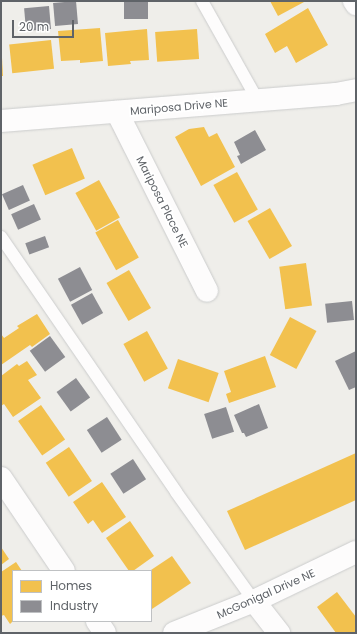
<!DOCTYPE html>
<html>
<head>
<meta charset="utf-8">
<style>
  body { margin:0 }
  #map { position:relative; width:357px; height:634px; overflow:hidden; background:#efeeea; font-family:Poppins,sans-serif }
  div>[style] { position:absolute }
  .homes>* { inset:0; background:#f2c14e; transform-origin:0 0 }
  .industry>* { inset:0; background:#8d8d92; transform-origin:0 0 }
  .roads { filter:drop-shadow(0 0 1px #cbcccc) drop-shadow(0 0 1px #cbcccc) }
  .service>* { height:12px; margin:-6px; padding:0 6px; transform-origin:6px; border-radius:6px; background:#fdfcfc }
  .minor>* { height:22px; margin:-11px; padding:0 11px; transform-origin:11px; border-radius:11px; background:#fdfcfc }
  span { translate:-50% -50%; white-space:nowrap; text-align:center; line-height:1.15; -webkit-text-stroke:4px #fff; paint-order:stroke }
  .street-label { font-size:11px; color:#5f6368 }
  .frame { position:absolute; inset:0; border:2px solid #5f6368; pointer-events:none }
  .legend { position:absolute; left:12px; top:570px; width:140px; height:52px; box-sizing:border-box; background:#fff; border:1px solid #bfc1c3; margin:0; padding:5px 7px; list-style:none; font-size:12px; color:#5f6368 }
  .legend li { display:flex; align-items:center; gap:8px; height:20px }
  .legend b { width:20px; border:1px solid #bfc1c3 }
  .scale { position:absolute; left:12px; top:20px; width:62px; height:18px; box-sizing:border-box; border:2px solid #5f6368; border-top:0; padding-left:5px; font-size:12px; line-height:14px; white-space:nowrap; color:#5f6368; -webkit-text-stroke:3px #fff; paint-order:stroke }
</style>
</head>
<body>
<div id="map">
  <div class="homes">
    <div style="clip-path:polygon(270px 1px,304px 1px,304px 2px,278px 16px)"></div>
    <div style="clip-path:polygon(308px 8px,328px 45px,296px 63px,287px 46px,275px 53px,265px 34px)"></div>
    <div style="clip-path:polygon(100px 28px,103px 61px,80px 63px,80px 60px,61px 61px,58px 31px)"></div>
    <div style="clip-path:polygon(147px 29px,149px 60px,130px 61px,131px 64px,108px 66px,105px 33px)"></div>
    <div style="left:197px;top:29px;width:30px;height:42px;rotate:86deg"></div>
    <div style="left:51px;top:40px;width:29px;height:42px;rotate:84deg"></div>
    <div style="clip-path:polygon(1px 58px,2px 58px,3px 76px,1px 76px)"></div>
    <div style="clip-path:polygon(204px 127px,209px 137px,217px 133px,235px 167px,201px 186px,175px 137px,189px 129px)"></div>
    <div style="left:72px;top:148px;width:33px;height:43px;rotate:67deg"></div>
    <div style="left:237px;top:172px;width:43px;height:27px;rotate:61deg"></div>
    <div style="left:99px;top:180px;width:43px;height:27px;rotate:61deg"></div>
    <div style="left:270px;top:208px;width:44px;height:26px;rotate:60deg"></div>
    <div style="left:118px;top:220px;width:43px;height:26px;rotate:61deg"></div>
    <div style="left:306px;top:263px;width:43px;height:27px;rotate:82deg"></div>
    <div style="left:129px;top:270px;width:44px;height:26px;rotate:60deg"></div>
    <div style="clip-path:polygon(37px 314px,50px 334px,32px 347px,30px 345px,1px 365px,1px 334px,4px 338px,19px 328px,17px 326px)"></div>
    <div style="left:290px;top:317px;width:30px;height:43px;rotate:28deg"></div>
    <div style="left:147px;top:331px;width:43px;height:27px;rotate:61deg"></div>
    <div style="clip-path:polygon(265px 356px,276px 387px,229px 403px,226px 394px,231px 392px,224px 371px)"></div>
    <div style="left:178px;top:359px;width:43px;height:31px;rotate:19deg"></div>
    <div style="clip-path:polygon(27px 361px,37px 375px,28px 380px,41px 398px,13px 417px,4px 404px,1px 406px,1px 376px,17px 364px,19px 366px)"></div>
    <div style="left:41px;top:405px;width:42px;height:28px;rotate:55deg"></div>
    <div style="left:69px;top:447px;width:41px;height:28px;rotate:56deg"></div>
    <div style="clip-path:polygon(356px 453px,356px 500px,245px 550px,227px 511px)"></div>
    <div style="clip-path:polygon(102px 482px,126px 517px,102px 533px,93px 520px,88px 524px,73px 502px)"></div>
    <div style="clip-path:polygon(130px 521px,154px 556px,133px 571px,129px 571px,106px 538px)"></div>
    <div style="clip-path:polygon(1px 547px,9px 559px,1px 565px)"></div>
    <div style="clip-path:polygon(172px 556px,191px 583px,152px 609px,151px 607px,151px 570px)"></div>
    <div style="clip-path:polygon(16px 562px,22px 571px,13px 571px,13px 621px,10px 624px,4px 615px,1px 616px,1px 572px)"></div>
    <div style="clip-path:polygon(337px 592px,356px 617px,356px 633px,336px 633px,317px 607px)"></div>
  </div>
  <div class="industry">
    <div style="left:76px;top:1px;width:23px;height:23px;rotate:85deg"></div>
    <div style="left:124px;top:1px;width:24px;height:18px"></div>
    <div style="left:49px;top:6px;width:23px;height:25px;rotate:85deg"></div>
    <div style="clip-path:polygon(255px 130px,266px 150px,241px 164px,237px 156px,240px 155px,234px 142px)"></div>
    <div style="left:23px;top:185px;width:17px;height:23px;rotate:66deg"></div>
    <div style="left:34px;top:204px;width:17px;height:25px;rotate:66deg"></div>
    <div style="left:45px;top:236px;width:12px;height:21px;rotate:70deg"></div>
    <div style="left:80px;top:267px;width:26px;height:25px;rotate:62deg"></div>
    <div style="left:92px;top:293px;width:23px;height:24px;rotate:61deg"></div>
    <div style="left:352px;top:301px;width:19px;height:27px;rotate:84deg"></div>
    <div style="left:50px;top:336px;width:26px;height:25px;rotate:54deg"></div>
    <div style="clip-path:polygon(356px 351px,356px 387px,349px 390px,335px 361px)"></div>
    <div style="left:76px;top:378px;width:24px;height:24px;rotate:54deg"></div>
    <div style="clip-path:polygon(259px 404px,268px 428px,246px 437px,244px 433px,242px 433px,234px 415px)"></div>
    <div style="left:226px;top:407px;width:26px;height:23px;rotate:72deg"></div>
    <div style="left:107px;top:417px;width:27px;height:24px;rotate:57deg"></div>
    <div style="left:133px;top:459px;width:24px;height:27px;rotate:57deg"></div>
  </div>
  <div class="roads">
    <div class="service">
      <div style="left:202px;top:1px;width:112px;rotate:60.7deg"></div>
      <div style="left:1px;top:237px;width:309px;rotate:55.5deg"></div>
      <div style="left:176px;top:492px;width:134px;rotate:54.4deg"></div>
    </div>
    <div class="minor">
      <div style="left:354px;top:1px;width:4px;rotate:56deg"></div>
      <div style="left:117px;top:112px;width:200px;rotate:63.3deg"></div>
      <div style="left:1px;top:121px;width:336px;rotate:-4.6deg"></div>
      <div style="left:336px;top:94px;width:20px;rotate:-11deg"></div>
      <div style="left:1px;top:478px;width:112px;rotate:55.9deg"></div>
      <div style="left:254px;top:601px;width:41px;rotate:52deg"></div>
      <div style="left:97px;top:621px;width:14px;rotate:56deg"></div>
      <div style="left:174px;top:633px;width:86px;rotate:-21.8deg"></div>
      <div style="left:254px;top:601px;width:113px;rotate:-25.7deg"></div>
    </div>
  </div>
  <div class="street-label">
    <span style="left:179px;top:107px;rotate:-5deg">Mariposa Drive NE</span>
    <span style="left:162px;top:202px;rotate:63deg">Mariposa Place NE</span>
    <span style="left:266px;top:594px;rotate:-24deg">McGonigal Drive NE</span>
  </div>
  <div class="frame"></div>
  <ul class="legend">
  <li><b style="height:11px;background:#f2c14e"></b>Homes</li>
  <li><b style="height:11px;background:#8d8d92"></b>Industry</li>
  </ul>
  <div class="scale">20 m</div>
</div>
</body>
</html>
